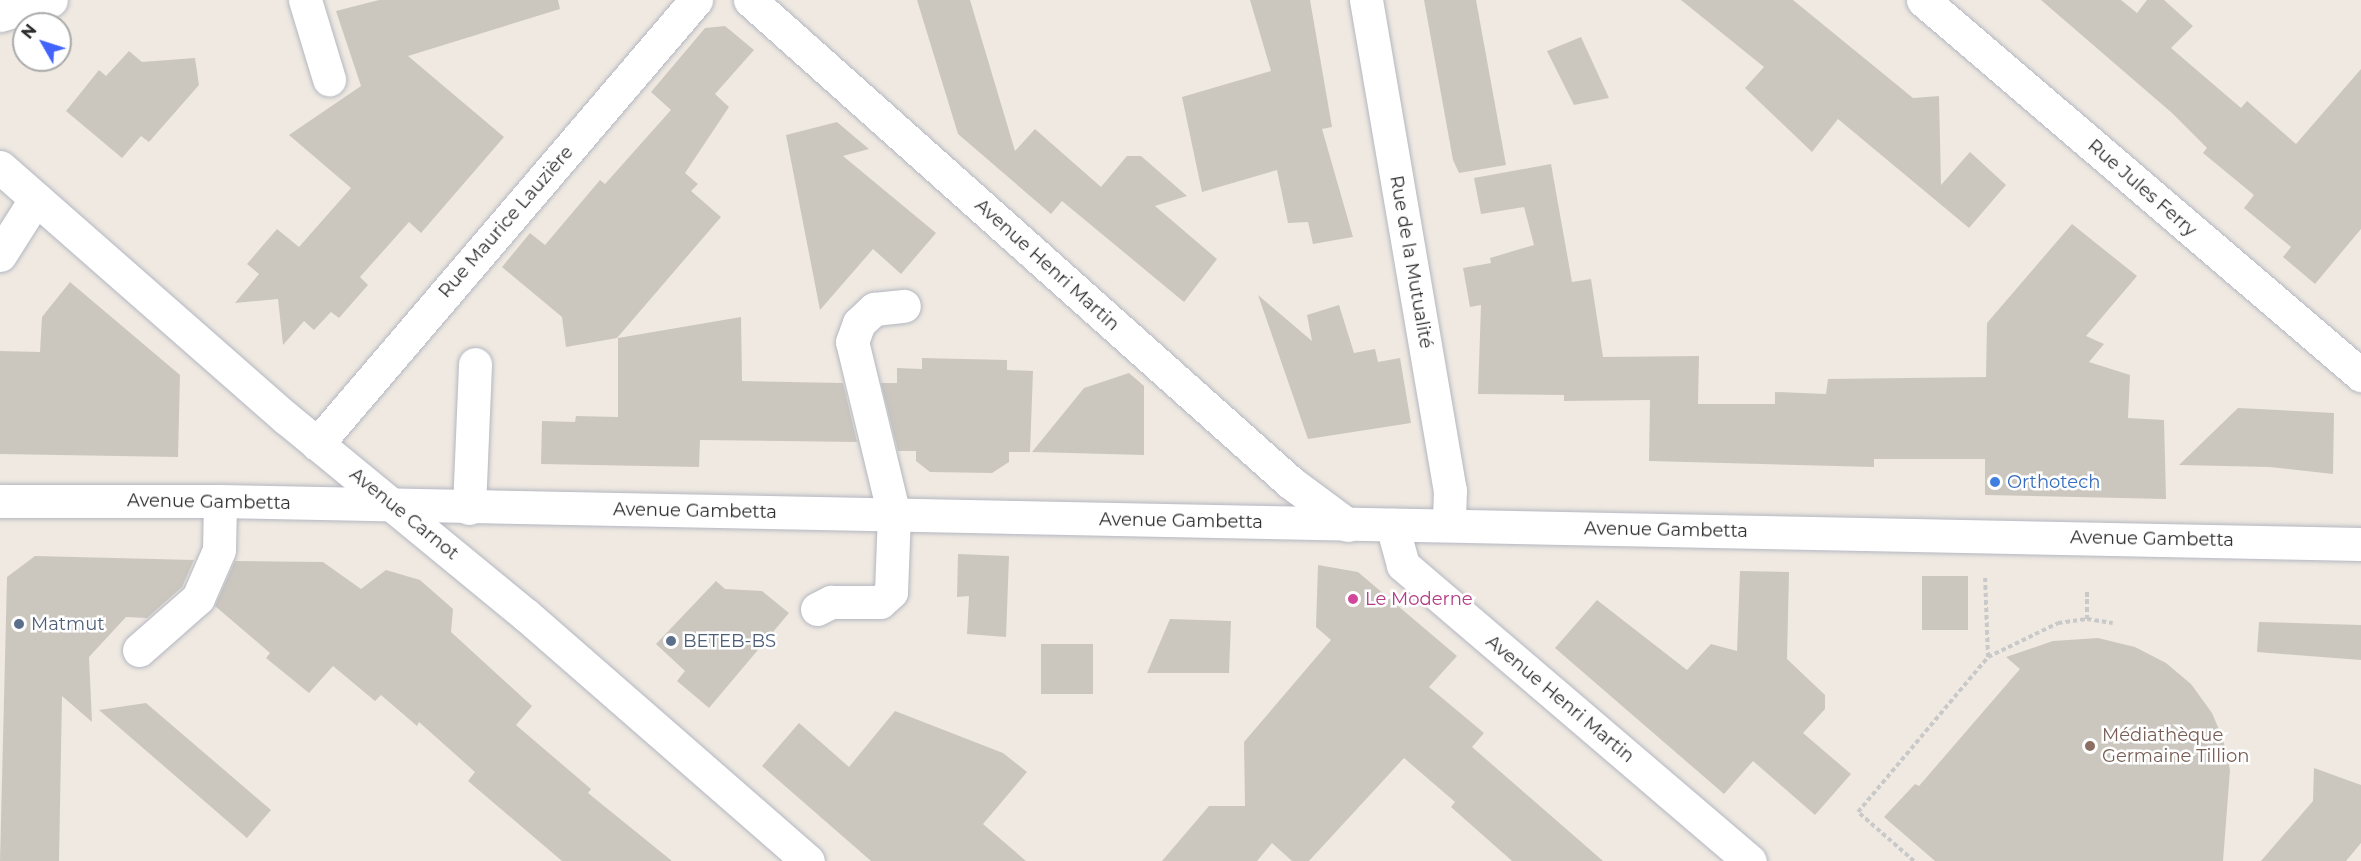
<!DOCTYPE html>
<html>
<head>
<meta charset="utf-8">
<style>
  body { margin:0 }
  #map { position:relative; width:2361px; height:861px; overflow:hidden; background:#efe9e1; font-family:Montserrat,sans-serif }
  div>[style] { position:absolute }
  .building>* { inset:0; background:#cbc7bf; transform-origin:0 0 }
  .path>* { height:4px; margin-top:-2px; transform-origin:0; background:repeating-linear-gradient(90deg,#c9c9c9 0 4.5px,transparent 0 7.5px) }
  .roads { filter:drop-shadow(0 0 2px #b4b7c1) drop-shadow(0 0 2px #b4b7c1) }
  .minor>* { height:33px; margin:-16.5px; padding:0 16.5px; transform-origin:16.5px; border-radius:16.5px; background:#fff }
  .dots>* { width:16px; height:16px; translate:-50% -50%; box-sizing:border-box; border:3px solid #fff; border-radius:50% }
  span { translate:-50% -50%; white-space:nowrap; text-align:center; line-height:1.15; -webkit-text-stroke:5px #fff; paint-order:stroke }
  .street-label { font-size:18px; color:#2e2e2e }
  .shop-label { font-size:18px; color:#366cbe }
  .left { translate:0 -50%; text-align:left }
  .hotel-label { font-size:18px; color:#b23c85 }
  .service-label { font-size:18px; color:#4e5e75 }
  .education-label { font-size:18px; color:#785e54 }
  .north { position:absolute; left:12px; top:12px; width:60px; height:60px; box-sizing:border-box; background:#fff; border:2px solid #ababab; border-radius:50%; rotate:309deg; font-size:16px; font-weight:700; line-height:24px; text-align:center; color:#2e2e2e }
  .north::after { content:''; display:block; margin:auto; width:21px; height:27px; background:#4264fb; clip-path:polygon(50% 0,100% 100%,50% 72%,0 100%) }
</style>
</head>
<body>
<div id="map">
  <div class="building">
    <div style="clip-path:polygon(379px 0,558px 0,560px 9px,408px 56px,504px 137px,421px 233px,409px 222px,360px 277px,368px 285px,339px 318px,331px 312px,314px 330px,304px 321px,283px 345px,278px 299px,235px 303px,259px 274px,247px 264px,277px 229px,299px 247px,351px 188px,289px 135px,361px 86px,336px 11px)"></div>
    <div style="clip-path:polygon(917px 0,970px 0,1015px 151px,1035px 129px,1101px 187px,1127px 156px,1141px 156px,1187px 196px,1155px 206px,1217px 259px,1184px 302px,1062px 201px,1051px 214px,958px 134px)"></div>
    <div style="clip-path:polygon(1250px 0,1310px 0,1332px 127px,1322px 129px,1353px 237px,1313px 244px,1308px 222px,1288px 223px,1277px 170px,1202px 192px,1182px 97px,1271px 71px)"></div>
    <div style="clip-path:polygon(1424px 0,1476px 0,1506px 165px,1459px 173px,1453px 160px)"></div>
    <div style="clip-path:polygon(1681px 0,1793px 0,1913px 98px,1939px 96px,1941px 185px,1970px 152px,2006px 185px,1969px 228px,1838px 119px,1812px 152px,1745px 88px,1764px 67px)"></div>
    <div style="clip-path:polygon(2041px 0,2121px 0,2137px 13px,2147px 0,2164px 0,2193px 26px,2171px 48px,2241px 108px,2247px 101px,2296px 144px,2361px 69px,2361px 229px,2315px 284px,2283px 257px,2291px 247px,2244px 208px,2254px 195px,2203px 153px,2207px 148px,2172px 113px)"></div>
    <div style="clip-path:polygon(725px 26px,754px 50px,715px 94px,729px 107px,685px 173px,698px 184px,691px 191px,721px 217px,617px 338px,566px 347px,562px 317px,502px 267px,530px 233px,545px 245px,600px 180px,605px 184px,671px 110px,651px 92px,705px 28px)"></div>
    <div style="clip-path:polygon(1581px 37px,1609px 98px,1574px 105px,1547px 51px)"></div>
    <div style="clip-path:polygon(129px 51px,142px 62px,195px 58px,199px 85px,149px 142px,141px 136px,122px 158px,66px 111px,99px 70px,106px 76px)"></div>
    <div style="clip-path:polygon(837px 122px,869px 149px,843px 156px,936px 233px,901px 274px,873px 249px,820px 310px,786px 135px)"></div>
    <div style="clip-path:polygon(1551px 164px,1572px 282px,1591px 279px,1603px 357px,1699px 356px,1698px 404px,1775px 404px,1775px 392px,1826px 394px,1828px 379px,1986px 377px,1987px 323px,2072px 224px,2137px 276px,2086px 336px,2104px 344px,2089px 362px,2130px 375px,2128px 418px,2164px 420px,2166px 499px,1985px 495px,1985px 459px,1874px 459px,1874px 467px,1649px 461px,1650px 400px,1564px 401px,1564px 395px,1478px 394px,1481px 305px,1470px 307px,1463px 268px,1491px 263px,1490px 258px,1534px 245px,1524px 207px,1481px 214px,1474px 178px)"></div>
    <div style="clip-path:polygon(70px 282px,180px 375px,178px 457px,0 454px,0 351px,40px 352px,42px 317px)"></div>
    <div style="clip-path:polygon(1258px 295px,1312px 341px,1307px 315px,1339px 305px,1354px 353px,1375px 349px,1378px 362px,1400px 358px,1411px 423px,1308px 439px)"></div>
    <div style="clip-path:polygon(741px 317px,742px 381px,843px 383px,857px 442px,700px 440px,699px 467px,541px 464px,542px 421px,575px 422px,576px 416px,618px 417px,618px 338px)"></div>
    <div style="clip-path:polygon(922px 358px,1007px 360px,1007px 370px,1033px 371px,1030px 452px,1009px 452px,1009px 462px,992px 473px,930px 472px,916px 461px,916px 451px,898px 451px,881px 383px,897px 383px,897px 368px,922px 369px)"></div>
    <div style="clip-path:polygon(1129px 373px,1144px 386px,1144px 455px,1032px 452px,1084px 388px)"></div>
    <div style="clip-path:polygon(2238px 408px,2334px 413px,2333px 474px,2270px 467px,2179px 465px)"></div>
    <div style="clip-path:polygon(958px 554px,1009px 556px,1006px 637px,967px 634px,969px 596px,957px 597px)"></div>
    <div style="clip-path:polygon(35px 556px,194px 560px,182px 587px,147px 618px,126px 617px,89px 657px,92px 722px,62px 696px,59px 861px,0 861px,7px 577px)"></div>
    <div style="clip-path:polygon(235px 561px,323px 562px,361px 589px,386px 570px,420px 580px,453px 609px,451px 632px,532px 706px,516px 725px,591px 789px,588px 793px,672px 861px,562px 861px,468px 781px,475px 772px,419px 722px,417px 726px,381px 695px,375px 701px,333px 666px,309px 693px,266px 658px,270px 653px,215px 606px)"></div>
    <div style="clip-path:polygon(1318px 565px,1358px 572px,1457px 656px,1429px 687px,1484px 733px,1472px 747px,1603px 861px,1512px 861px,1451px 807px,1455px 802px,1404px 758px,1309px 861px,1292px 861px,1272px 843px,1257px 861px,1162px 861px,1209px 806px,1245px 806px,1244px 742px,1331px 640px,1316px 627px)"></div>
    <div style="clip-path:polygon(1740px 571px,1789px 572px,1787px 659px,1825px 695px,1825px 709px,1803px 733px,1851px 774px,1815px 815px,1753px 761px,1724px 794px,1555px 648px,1597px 600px,1687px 670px,1711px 644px,1737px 651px)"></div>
    <div style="left:1922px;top:576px;width:46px;height:54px"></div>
    <div style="clip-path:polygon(716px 581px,725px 589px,762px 591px,789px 613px,709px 708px,677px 681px,685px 671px,656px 644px)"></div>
    <div style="clip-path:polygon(1170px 619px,1231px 621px,1229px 673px,1147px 673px)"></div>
    <div style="clip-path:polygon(2259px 622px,2361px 625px,2361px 660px,2257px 652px)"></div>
    <div style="clip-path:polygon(2098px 638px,2135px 647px,2166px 663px,2191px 684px,2212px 713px,2223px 739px,2230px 770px,2223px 861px,1935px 861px,1884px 817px,1915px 784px,1919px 786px,2020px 669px,2006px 657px,2053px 641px)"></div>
    <div style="left:1041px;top:644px;width:52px;height:50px"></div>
    <div style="clip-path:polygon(146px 703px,271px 810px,247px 838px,99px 710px)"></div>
    <div style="clip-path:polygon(895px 711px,1003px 753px,1027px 772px,983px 824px,1026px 861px,871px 861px,762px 766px,799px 723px,849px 767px)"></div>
    <div style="clip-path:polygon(2314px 768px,2361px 785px,2361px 843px,2346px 861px,2261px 861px,2313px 801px)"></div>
  </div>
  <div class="path">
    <div style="left:2087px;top:619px;width:27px;rotate:-90deg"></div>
    <div style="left:1988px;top:657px;width:78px;rotate:-25.9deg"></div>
    <div style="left:2058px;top:623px;width:29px;rotate:-8deg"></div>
    <div style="left:2087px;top:619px;width:26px;rotate:9deg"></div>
    <div style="left:1914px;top:861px;width:74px;rotate:-138.8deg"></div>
    <div style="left:1858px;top:812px;width:202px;rotate:-50deg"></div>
    <div style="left:1988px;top:657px;width:80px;rotate:-92.1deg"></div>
  </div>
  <div class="roads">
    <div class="minor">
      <div style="left:305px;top:0;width:83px;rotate:73.1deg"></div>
      <div style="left:750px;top:0;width:724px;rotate:41.75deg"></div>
      <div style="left:1290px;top:482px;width:72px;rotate:36.6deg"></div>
      <div style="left:1366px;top:0;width:497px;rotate:80.3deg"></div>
      <div style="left:1450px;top:490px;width:35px;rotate:92deg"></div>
      <div style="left:1923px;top:0;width:577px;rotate:40.57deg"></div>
      <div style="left:0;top:15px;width:53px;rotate:-16.4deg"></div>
      <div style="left:0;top:167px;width:381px;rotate:41.3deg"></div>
      <div style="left:286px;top:418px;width:310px;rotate:39.4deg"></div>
      <div style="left:526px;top:615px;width:374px;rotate:41.1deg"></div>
      <div style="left:0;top:255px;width:67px;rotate:-57.7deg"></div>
      <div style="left:317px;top:444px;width:584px;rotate:-49.52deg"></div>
      <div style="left:0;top:501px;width:220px"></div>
      <div style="left:220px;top:501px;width:2141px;rotate:1.15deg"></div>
      <div style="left:469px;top:508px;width:144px;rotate:-87.6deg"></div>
      <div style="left:1392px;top:525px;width:41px;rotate:74.6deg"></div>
      <div style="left:1403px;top:565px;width:456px;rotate:40.5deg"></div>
      <div style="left:817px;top:609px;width:16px;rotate:-27deg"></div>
      <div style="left:831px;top:602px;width:49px"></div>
      <div style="left:880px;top:602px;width:15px;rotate:-42deg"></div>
      <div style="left:891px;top:592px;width:77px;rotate:-87.8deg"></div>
      <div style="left:894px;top:515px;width:178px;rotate:-103.6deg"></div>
      <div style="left:852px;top:342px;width:20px;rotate:-70deg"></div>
      <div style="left:859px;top:323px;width:21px;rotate:-43deg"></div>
      <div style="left:874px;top:309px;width:30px;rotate:-6deg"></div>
      <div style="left:139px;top:650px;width:79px;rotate:-41.4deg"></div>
      <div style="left:198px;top:598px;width:52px;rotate:-66.4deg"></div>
      <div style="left:219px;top:550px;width:49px;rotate:-88.8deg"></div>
    </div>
  </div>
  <div class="dots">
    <div style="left:1995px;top:482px;background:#3f7fe0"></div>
    <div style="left:1353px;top:599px;background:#d1479c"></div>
    <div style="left:19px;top:624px;background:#5c6f8a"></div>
    <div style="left:671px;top:641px;background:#5c6f8a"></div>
    <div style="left:2090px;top:746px;background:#8d6e63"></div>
  </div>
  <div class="street-label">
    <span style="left:2142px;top:188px;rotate:41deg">Rue Jules Ferry</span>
    <span style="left:506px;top:222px;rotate:-49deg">Rue Maurice Lauzière</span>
    <span style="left:1411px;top:262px;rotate:80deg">Rue de la Mutualité</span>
    <span style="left:1047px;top:265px;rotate:42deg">Avenue Henri Martin</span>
    <span style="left:209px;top:502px;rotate:1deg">Avenue Gambetta</span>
    <span style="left:695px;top:511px;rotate:1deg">Avenue Gambetta</span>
    <span style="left:404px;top:514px;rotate:39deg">Avenue Carnot</span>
    <span style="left:1181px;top:521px;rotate:1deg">Avenue Gambetta</span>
    <span style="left:1666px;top:530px;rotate:1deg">Avenue Gambetta</span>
    <span style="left:2152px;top:539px;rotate:1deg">Avenue Gambetta</span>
    <span style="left:1560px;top:699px;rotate:40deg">Avenue Henri Martin</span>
  </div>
  <div class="shop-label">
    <span class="left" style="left:2007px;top:482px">Orthotech</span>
  </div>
  <div class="hotel-label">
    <span class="left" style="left:1365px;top:599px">Le Moderne</span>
  </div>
  <div class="service-label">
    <span class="left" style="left:31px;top:624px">Matmut</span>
    <span class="left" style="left:683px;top:641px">BETEB-BS</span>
  </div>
  <div class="education-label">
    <span class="left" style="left:2102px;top:746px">Médiathèque<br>Germaine Tillion</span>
  </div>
  <div class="north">N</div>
</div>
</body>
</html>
